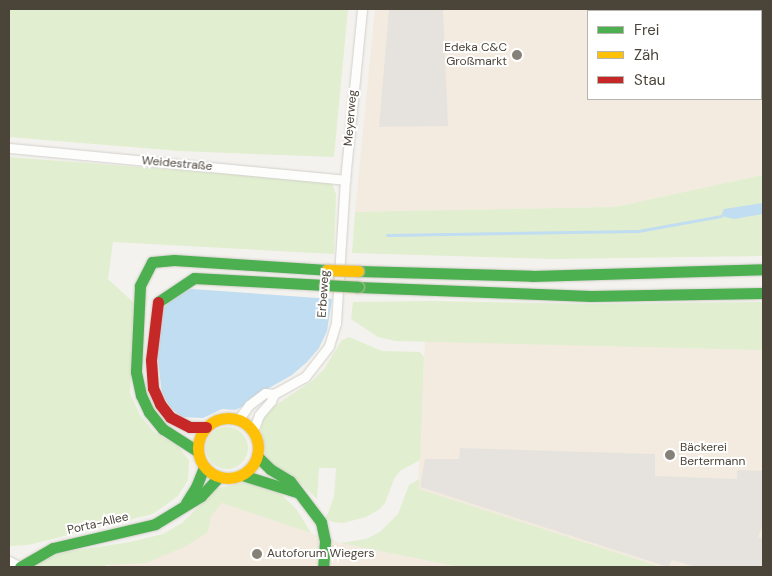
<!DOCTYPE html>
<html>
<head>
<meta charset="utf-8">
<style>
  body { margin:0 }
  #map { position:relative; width:772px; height:576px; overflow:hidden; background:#f4f2ee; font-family:"DM Sans",sans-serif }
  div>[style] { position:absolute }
  .commercial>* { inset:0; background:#f3ebdf }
  .green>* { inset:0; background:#e1eecf }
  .round { border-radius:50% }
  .parking>* { inset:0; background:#e6e3df }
  .water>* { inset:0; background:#c0ddf1 }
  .stream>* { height:3px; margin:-1.5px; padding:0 1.5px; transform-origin:1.5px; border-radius:1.5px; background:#c0ddf1 }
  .roads { filter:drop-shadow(0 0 1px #d2d0cb) drop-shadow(0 0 1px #d2d0cb) }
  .street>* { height:9px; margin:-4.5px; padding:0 4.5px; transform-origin:4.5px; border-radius:4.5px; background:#fdfdfc }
  .fast>* { height:11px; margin:-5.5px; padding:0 5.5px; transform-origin:5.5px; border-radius:5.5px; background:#4caf50 }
  .slow>* { height:11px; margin:-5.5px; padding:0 5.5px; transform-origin:5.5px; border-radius:5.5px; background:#ffc107 }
  .slow>.ring { margin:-5.5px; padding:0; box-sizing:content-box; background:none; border:11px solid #ffc107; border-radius:50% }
  .jam>* { height:11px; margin:-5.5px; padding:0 5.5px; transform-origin:5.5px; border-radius:5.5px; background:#c62828 }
  .bridges { filter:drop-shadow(0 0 1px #ccbfa9) drop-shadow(0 0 1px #ccbfa9) }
  .fast-bridge>* { height:11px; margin:-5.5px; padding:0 5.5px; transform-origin:5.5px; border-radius:5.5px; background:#4caf50 }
  .slow-bridge>* { height:11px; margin:-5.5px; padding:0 5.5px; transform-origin:5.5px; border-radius:5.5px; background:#ffc107 }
  .dots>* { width:14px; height:14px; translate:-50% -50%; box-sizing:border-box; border:2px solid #fff; border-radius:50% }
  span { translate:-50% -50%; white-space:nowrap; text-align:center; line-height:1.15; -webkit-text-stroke:4px #fff; paint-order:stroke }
  .poi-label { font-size:12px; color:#4b4439 }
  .right { translate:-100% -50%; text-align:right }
  .left { translate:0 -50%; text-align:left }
  .street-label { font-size:12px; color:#4b4439 }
  .frame { position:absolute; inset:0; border:10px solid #4b4439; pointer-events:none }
  .legend { position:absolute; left:587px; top:10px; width:175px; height:90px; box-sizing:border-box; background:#fff; border:1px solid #b7b4b0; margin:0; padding:6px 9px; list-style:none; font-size:15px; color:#4b4439 }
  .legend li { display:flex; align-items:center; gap:10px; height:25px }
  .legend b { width:25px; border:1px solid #b7b4b0 }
</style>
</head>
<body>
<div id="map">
  <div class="commercial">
    <div style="clip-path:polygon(evenodd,375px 9px,763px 9px,763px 175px,615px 207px,355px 212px,375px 9px,588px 11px,761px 11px,761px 99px,588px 99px,588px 11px)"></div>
    <div style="clip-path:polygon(425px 341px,763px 350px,763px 567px,661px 567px,418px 489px)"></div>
    <div style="clip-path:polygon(222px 503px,341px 543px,459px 567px,105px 567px,208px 532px,211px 516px)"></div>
  </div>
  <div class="green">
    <div style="clip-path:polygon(9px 9px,348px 9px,334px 157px,180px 151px,9px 137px)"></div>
    <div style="clip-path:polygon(9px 157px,322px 181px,332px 184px,336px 194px,334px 254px,113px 242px,108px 279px,134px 303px,130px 393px,140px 415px,154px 432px,178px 446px,189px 460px,188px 480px,178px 496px,153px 514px,28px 545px,9px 546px)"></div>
    <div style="clip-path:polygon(763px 175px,763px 256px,553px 259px,352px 253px,355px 212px,615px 207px)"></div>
    <div style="clip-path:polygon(430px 301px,595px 304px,763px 302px,763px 350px,395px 341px,378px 337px,351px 319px,353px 302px)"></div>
    <div style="clip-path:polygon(349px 337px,382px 351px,420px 352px,424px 357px,420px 460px,400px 471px,394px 479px,385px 503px,380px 509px,366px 517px,343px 523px,332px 522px,326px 518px,334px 497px,336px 468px,319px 468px,317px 499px,300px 483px,275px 468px,265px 455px,261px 428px,265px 412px,312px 381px,324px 369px,342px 340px)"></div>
    <div class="round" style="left:206px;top:427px;width:42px;height:42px"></div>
    <div style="clip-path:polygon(419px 479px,419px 489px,661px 567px,459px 567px,341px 543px,366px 539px,380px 532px,398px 514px,409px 485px)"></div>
    <div style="clip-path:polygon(247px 482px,270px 487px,282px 495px,297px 510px,311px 533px,222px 503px,211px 516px,208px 532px,186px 546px,146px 563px,106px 565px,105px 567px,30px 567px,60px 553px,130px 542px,163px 534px,182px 523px,218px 488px)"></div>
  </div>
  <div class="parking">
    <div style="clip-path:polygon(389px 9px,443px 9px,448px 126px,379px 127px)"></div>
    <div style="clip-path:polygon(460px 448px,655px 454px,655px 476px,737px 479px,737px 470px,763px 471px,763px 525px,758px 537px,763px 538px,763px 567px,696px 567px,672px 560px,668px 567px,420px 487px,425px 459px,459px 459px)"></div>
  </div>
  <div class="water">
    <div style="clip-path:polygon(763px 203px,763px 214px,734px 219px,721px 216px,724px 209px)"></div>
    <div style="clip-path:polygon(192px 289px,332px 299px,327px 331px,319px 348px,307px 362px,292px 375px,251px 398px,244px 406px,235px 410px,222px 409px,203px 418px,181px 417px,170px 407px,162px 394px,157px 351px,164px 307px,181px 291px)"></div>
  </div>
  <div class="stream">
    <div style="left:387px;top:235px;width:251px;rotate:-0.9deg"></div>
    <div style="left:638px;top:231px;width:84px;rotate:-10.2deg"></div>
  </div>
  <div class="roads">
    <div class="street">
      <div style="left:9px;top:148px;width:338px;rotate:5.4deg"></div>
      <div style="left:238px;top:420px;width:19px;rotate:-54deg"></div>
      <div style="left:249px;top:405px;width:20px;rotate:-37deg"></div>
      <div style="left:265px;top:393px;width:9px;rotate:6deg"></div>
      <div style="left:274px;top:394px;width:35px;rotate:-29deg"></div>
      <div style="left:305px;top:377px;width:39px;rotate:-52deg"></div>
      <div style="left:329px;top:346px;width:24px;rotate:-73deg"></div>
      <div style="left:336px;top:323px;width:143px;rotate:-86.4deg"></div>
      <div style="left:345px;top:180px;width:172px;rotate:-84.3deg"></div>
      <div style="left:253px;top:431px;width:17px;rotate:-69deg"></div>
      <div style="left:259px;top:415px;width:18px;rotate:-49deg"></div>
      <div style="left:271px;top:401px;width:8px;rotate:-67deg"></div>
      <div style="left:9px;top:561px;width:13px;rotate:27deg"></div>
    </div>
    <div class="fast">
      <div style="left:152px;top:262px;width:27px;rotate:117deg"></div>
      <div style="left:140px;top:286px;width:86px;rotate:92.7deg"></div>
      <div style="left:136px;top:372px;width:24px;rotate:78deg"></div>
      <div style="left:141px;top:395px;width:19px;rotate:65deg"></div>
      <div style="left:149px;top:412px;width:22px;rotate:51deg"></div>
      <div style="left:163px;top:429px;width:40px;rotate:32.9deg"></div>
      <div style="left:152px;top:262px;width:22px;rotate:-5deg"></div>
      <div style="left:174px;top:260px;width:153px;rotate:3.7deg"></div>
      <div style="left:358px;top:271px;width:174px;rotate:1.6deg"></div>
      <div style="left:532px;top:276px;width:231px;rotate:-1.7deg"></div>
      <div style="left:358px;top:287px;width:233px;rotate:2.2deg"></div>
      <div style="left:591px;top:296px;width:172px;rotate:-1deg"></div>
      <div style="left:158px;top:302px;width:43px;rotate:-33.7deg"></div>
      <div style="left:194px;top:278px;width:131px;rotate:3.1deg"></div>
      <div style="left:257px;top:456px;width:18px;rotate:45deg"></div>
      <div style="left:270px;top:469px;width:23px;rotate:31deg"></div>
      <div style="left:290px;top:481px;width:51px;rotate:52.9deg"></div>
      <div style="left:321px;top:522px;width:19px;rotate:78deg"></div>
      <div style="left:325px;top:541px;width:26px;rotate:94deg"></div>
      <div style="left:242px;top:475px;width:58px;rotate:17.2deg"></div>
      <div style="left:186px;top:503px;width:19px;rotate:-58deg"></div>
      <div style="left:196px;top:487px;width:22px;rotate:-68deg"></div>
      <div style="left:20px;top:567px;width:38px;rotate:-30deg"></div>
      <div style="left:53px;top:548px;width:105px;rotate:-13.2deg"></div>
      <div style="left:155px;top:524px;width:54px;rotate:-31.3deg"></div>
      <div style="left:201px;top:496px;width:26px;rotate:-47deg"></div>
    </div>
    <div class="slow">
      <div class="ring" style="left:198px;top:418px;width:49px;height:49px"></div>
    </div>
    <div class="jam">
      <div style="left:158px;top:302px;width:58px;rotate:96.9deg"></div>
      <div style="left:151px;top:360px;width:28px;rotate:86deg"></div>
      <div style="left:153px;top:388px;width:17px;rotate:66deg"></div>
      <div style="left:160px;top:404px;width:16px;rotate:52deg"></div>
      <div style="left:170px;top:417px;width:22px;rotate:27deg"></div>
      <div style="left:190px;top:427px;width:16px"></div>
    </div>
  </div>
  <div class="bridges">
    <div class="fast-bridge">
      <div style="left:325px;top:285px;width:33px;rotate:3deg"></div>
    </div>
    <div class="slow-bridge">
      <div style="left:327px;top:270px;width:31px;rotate:2deg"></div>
    </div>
  </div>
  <div class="dots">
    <div style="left:517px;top:55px;background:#868178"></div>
    <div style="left:670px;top:455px;background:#868178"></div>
    <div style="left:257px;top:554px;background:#868178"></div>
  </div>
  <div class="poi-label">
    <span class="right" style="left:507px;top:55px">Edeka C&amp;C<br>Großmarkt</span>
    <span class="left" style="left:680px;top:455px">Bäckerei<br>Bertermann</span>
    <span class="left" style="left:267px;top:554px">Autoforum Wiegers</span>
  </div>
  <div class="street-label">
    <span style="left:351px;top:118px;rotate:-85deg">Meyerweg</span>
    <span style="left:177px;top:164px;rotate:5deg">Weidestraße</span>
    <span style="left:324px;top:294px;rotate:-86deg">Erbeweg</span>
    <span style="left:98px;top:524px;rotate:-13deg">Porta-Allee</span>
  </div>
  <div class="frame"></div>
  <ul class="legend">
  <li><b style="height:6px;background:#4caf50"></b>Frei</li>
  <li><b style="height:6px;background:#ffc107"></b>Zäh</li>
  <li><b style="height:6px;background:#c62828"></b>Stau</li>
  </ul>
</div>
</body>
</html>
